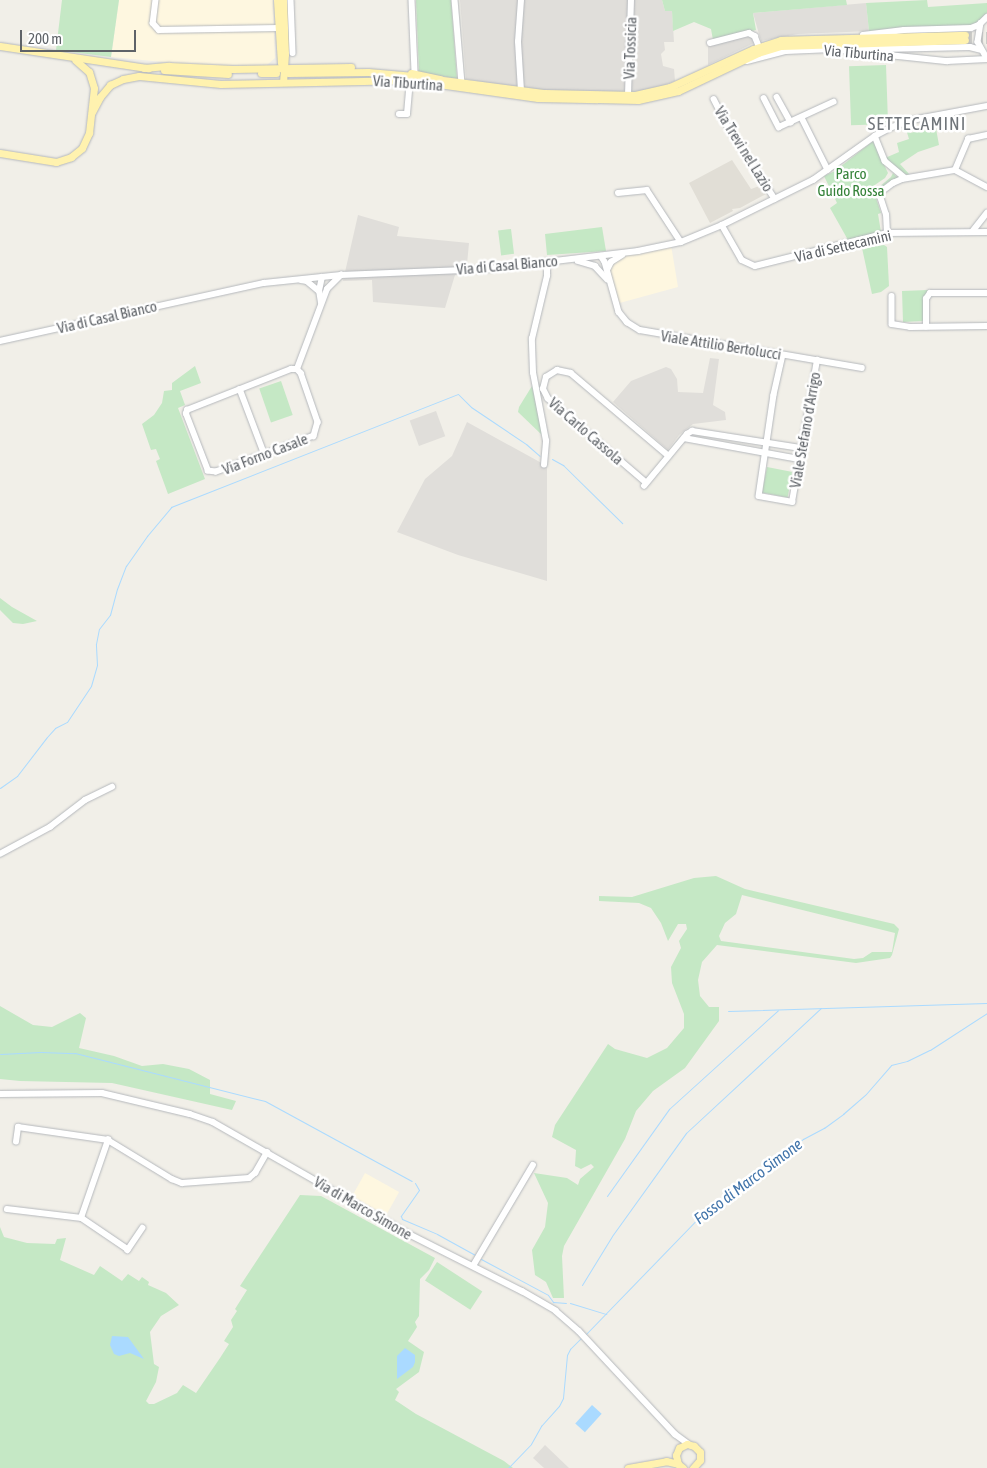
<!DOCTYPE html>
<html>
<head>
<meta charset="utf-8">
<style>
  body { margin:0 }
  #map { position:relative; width:987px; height:1468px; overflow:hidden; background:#f1efe8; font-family:"Asap Condensed",sans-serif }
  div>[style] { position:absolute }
  .commercial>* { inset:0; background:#fef7e0; transform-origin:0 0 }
  .industrial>* { inset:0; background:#e0deda; transform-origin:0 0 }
  .education>* { inset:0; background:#e1ded6 }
  .green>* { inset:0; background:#c5e8c5; transform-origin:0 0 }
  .water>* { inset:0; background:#aadaff; transform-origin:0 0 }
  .stream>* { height:1px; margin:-0.5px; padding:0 0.5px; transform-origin:0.5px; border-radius:0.5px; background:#aadaff }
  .major-tunnel>* { height:7px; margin-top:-3.5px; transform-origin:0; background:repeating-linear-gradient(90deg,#ccccc8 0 7px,transparent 0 10.5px) }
  .roads { filter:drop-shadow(0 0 1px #b5b8bc) drop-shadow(0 0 1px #b5b8bc) }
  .minor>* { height:5.5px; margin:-2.75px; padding:0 2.75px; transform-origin:2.75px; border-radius:2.75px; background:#fff }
  .major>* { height:7px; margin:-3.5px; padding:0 3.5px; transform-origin:3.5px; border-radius:3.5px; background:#fff2af }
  span { translate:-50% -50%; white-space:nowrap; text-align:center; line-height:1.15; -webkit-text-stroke:5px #fff; paint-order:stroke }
  .street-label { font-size:15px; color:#5f6368 }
  .park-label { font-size:15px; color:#348238 }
  .water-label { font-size:16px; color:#4174aa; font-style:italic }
  .quarter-label { font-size:18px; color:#70757a; letter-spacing:1px }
  .scale { position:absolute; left:20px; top:30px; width:116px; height:22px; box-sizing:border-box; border:2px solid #5f6368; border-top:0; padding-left:6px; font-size:15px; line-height:18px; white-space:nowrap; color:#5f6368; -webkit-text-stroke:4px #fff; paint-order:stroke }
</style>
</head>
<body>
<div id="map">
  <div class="commercial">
    <div style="clip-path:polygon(119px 0,273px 0,275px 58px,267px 65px,206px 66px,111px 57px)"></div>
    <div style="clip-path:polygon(671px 245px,678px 287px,616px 304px,601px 256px)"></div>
    <div style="left:365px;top:1173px;width:39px;height:27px;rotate:29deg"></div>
  </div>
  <div class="industrial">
    <div style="clip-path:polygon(460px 0,662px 0,665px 11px,672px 11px,674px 42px,664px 42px,665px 50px,661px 54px,663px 66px,674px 69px,675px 81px,644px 93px,537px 92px,466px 79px)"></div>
    <div style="clip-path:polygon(866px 3px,869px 31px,798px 34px,761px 41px,753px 13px)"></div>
    <div style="clip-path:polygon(750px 35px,754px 43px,708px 65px,708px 45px)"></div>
    <div style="clip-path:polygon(358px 215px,399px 227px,397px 236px,469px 243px,466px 275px,455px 275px,445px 308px,373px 302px,372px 280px,343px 281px)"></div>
    <div style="clip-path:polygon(710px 358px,719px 359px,713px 405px,725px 412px,726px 420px,693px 424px,679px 435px,668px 450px,613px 402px,631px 381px,666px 367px,671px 369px,677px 379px,678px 392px,703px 393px)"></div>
    <div style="left:436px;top:411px;width:27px;height:28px;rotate:70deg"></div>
    <div style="clip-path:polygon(467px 422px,547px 466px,547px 581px,458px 555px,397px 532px,425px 479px,452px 456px)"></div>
    <div style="clip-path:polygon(545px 1445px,569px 1468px,544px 1468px,533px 1458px)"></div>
  </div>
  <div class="education">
    <div style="clip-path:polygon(732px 160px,751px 189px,762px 185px,766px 194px,740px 208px,732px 209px,733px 211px,710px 223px,689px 183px)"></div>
  </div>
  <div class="green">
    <div style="clip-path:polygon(62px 0,119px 0,111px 57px,56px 50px)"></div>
    <div style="clip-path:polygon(416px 0,451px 0,457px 79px,419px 72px)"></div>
    <div style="clip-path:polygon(662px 0,846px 0,847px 5px,753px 13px,756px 30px,713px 40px,711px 29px,694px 22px,673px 31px,672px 11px,665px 11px)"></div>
    <div style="clip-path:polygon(927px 0,928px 7px,987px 3px,987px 13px,975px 24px,968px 26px,869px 31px,866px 3px)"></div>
    <div style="left:886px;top:65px;width:59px;height:37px;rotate:88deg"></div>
    <div style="clip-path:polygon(935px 123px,939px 145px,918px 152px,900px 164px,910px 175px,904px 174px,885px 158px,899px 152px,897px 143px,909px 139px,905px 126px,907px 126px,910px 133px,932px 128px,932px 124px)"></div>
    <div style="clip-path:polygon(873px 141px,888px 173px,885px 178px,869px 189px,872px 193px,891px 177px,893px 173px,898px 178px,888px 182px,875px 195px,881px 213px,878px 214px,881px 232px,848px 240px,830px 208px,837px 203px,824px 176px,835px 171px)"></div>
    <div style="clip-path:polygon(602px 227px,606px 251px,547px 255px,545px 234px)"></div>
    <div style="left:511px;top:229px;width:25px;height:13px;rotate:83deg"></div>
    <div style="clip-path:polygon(884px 245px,887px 247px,889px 286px,881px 292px,872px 294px,862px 248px)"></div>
    <div style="clip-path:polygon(928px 290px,923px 299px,923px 321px,903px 322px,902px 291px)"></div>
    <div style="clip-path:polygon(195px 366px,201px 383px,180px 391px,185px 405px,178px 408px,205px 479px,168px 494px,156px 461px,160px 459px,156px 449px,151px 450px,142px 424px,154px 415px,162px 403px,164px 391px,172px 390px,172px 383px)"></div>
    <div style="left:281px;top:381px;width:36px;height:23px;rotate:71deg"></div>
    <div style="clip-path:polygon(532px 386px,543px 436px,518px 412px,519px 407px)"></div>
    <div style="left:767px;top:467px;width:26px;height:26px;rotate:11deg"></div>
    <div style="clip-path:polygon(0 598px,12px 607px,37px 621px,23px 624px,13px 623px,0 610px)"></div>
    <div style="clip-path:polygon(evenodd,716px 876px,745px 889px,894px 924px,899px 929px,892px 955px,890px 958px,856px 963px,717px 945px,702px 962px,698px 980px,700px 996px,709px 1007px,719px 1007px,719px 1021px,685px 1068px,653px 1091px,636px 1111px,625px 1139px,564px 1246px,562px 1256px,564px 1298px,553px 1298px,546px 1282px,535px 1275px,532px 1250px,545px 1227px,548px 1203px,534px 1173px,567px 1178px,578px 1185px,580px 1179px,594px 1167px,591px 1164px,581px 1169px,575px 1166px,576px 1150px,552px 1137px,555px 1125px,608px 1044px,615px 1049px,647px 1058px,667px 1048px,684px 1028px,684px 1014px,672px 983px,671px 967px,681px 948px,679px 941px,687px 929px,686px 924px,678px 924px,668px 941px,661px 923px,651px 908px,639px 903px,599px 901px,599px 896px,632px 897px,694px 878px,716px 876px,742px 895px,895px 933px,892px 952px,872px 952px,863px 958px,854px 959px,721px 941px,719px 936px,725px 923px,736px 914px,742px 895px)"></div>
    <div style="clip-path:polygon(0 1006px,33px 1025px,52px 1027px,80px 1013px,86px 1018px,79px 1048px,114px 1056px,142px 1066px,163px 1064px,189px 1069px,210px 1080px,210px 1094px,236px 1101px,232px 1110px,112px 1083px,20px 1081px,0 1079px)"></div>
    <div style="clip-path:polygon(300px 1195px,321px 1196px,435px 1258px,429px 1270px,420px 1279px,419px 1316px,415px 1322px,417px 1327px,408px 1341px,424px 1352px,419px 1372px,396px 1389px,399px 1392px,395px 1400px,416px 1414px,504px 1461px,513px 1468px,0 1468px,0 1227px,4px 1237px,27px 1243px,55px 1244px,57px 1239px,66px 1238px,60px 1260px,94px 1275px,100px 1266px,122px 1281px,128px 1274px,139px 1281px,142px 1277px,149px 1282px,148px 1285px,166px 1293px,179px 1305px,161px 1316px,150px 1332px,154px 1364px,159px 1367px,156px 1382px,146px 1401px,149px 1404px,154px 1404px,177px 1393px,183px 1385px,196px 1393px,220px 1358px,229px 1344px,224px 1341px,233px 1327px,231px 1320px,237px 1311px,235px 1309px,247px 1290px,240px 1286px)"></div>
    <div style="left:437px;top:1262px;width:54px;height:22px;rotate:33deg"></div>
  </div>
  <div class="water">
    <div style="clip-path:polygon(112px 1336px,128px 1337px,144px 1359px,130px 1353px,119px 1356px,114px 1354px,110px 1345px)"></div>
    <div style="clip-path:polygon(405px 1348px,415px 1355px,415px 1362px,413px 1367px,397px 1379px,397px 1356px)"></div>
    <div style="left:592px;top:1405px;width:13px;height:25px;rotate:42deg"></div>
  </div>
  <div class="stream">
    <div style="left:552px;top:459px;width:13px;rotate:29deg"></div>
    <div style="left:563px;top:465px;width:83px;rotate:44.5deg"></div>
    <div style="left:0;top:788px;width:21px;rotate:-35deg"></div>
    <div style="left:17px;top:776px;width:49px;rotate:-52.4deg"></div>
    <div style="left:47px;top:737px;width:12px;rotate:-48deg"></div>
    <div style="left:55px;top:728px;width:13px;rotate:-27deg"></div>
    <div style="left:67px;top:722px;width:43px;rotate:-56.3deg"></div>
    <div style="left:91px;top:686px;width:22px;rotate:-74deg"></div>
    <div style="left:97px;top:665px;width:21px;rotate:-93deg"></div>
    <div style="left:96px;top:644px;width:15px;rotate:-79deg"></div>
    <div style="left:99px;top:629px;width:18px;rotate:-52deg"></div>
    <div style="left:110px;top:615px;width:27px;rotate:-75deg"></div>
    <div style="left:117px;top:589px;width:25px;rotate:-69deg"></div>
    <div style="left:126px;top:566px;width:37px;rotate:-55deg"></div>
    <div style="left:147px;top:536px;width:38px;rotate:-50deg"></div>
    <div style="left:171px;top:507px;width:308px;rotate:-21.5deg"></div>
    <div style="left:458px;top:394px;width:18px;rotate:45deg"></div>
    <div style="left:471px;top:407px;width:66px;rotate:33.9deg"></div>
    <div style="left:526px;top:444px;width:18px;rotate:41deg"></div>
    <div style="left:728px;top:1011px;width:259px;rotate:-1.8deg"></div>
    <div style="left:0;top:1054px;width:41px;rotate:-2.8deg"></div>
    <div style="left:41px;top:1052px;width:34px;rotate:2deg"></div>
    <div style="left:75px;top:1053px;width:196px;rotate:14.2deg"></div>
    <div style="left:265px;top:1101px;width:167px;rotate:28.6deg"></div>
    <div style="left:415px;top:1183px;width:8px;rotate:60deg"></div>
    <div style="left:419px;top:1190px;width:32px;rotate:125deg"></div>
    <div style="left:401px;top:1216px;width:3px;rotate:72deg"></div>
    <div style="left:402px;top:1219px;width:38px;rotate:23deg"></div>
    <div style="left:437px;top:1234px;width:43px;rotate:28.9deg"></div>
    <div style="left:607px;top:1196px;width:107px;rotate:-54.5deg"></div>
    <div style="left:669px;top:1109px;width:147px;rotate:-42.2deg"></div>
    <div style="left:481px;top:1259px;width:76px;rotate:28.2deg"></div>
    <div style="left:548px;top:1295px;width:9px;rotate:54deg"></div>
    <div style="left:553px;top:1302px;width:13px;rotate:4deg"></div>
    <div style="left:582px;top:1285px;width:57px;rotate:-58.5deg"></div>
    <div style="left:612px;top:1236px;width:127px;rotate:-54.3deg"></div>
    <div style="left:686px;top:1133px;width:184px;rotate:-42.8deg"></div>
    <div style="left:570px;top:1303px;width:38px;rotate:17deg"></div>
    <div style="left:585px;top:1335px;width:180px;rotate:-45.9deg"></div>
    <div style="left:710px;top:1206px;width:33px;rotate:-29deg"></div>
    <div style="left:739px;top:1190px;width:82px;rotate:-38.6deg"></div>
    <div style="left:803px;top:1139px;width:24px;rotate:-28deg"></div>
    <div style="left:824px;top:1128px;width:24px;rotate:-36deg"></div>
    <div style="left:843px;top:1114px;width:30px;rotate:-41deg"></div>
    <div style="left:866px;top:1094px;width:38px;rotate:-49deg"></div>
    <div style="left:891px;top:1065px;width:16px;rotate:-14deg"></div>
    <div style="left:907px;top:1061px;width:25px;rotate:-26deg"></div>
    <div style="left:930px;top:1050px;width:68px;rotate:-33deg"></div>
    <div style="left:508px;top:1468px;width:33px;rotate:-46deg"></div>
    <div style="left:531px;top:1444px;width:21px;rotate:-61deg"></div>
    <div style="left:541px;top:1426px;width:27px;rotate:-48deg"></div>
    <div style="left:559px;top:1406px;width:9px;rotate:-63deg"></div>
    <div style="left:563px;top:1398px;width:43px;rotate:-84.7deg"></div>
    <div style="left:567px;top:1355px;width:7px;rotate:-63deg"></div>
    <div style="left:570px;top:1349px;width:17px;rotate:-45deg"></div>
  </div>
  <div class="major-tunnel">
    <div style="left:965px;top:35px;width:22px"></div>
    <div style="left:965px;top:40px;width:22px"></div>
  </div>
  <div class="roads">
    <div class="minor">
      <div style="left:156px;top:0;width:23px;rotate:97deg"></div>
      <div style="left:153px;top:23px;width:9px;rotate:49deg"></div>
      <div style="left:159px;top:30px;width:119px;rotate:-1deg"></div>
      <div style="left:291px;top:0;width:53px;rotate:87.8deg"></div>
      <div style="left:412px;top:0;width:73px;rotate:87.6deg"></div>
      <div style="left:455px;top:0;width:83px;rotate:85.2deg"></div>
      <div style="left:981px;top:23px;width:19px;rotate:99deg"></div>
      <div style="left:978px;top:42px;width:18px;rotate:61deg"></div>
      <div style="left:863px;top:35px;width:41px;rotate:-7deg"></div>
      <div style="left:904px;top:30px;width:67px;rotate:-1.7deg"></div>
      <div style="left:971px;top:28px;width:9px;rotate:-21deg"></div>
      <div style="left:979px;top:25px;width:11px;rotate:-45deg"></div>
      <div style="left:710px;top:43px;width:40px;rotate:-14.4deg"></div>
      <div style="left:749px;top:33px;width:7px;rotate:27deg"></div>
      <div style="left:755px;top:36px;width:11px;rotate:68deg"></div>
      <div style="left:853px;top:46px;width:28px;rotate:6deg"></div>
      <div style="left:881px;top:49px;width:89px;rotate:-1.3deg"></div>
      <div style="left:970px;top:47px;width:11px;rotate:15deg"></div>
      <div style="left:747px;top:61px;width:40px;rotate:-14.4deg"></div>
      <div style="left:786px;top:51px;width:46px;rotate:-2.5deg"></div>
      <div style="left:832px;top:49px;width:116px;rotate:6deg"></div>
      <div style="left:947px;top:61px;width:40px;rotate:-2.9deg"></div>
      <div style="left:521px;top:91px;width:49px;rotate:-93.5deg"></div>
      <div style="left:518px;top:42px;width:42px;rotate:-85.9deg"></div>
      <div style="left:628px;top:95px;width:95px;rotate:-88.2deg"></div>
      <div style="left:777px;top:97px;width:29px;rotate:61deg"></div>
      <div style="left:764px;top:98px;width:33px;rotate:63deg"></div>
      <div style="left:779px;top:127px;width:60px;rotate:-24.8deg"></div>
      <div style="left:714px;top:99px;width:29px;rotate:63deg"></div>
      <div style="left:727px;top:125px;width:88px;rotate:57deg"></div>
      <div style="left:399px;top:114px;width:8px"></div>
      <div style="left:407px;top:114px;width:34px;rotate:-85deg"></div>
      <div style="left:802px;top:118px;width:58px;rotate:63.4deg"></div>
      <div style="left:875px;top:136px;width:27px;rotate:68deg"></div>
      <div style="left:885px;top:161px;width:26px;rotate:40deg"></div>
      <div style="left:955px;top:170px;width:34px;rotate:-67deg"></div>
      <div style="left:968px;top:139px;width:19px;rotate:-12deg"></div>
      <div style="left:955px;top:170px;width:36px;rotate:28deg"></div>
      <div style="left:618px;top:193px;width:29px;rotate:-6deg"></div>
      <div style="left:647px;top:190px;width:62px;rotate:56.8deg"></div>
      <div style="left:722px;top:225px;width:40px;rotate:60.3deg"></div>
      <div style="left:742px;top:260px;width:14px;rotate:25deg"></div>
      <div style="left:755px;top:266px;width:136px;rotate:-14deg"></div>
      <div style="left:887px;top:233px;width:100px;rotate:-0.6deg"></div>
      <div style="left:972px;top:232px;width:24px;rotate:-52deg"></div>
      <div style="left:887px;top:233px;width:18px;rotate:-93deg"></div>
      <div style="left:886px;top:215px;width:19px;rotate:-108deg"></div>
      <div style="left:880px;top:197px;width:5px;rotate:-79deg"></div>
      <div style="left:881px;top:192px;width:15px;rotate:-37deg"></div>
      <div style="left:893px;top:183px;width:10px;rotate:-24deg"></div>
      <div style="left:902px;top:179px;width:54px;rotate:-9.6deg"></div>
      <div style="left:601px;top:256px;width:7px;rotate:56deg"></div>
      <div style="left:605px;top:262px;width:52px;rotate:74.4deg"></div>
      <div style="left:619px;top:312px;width:13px;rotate:51deg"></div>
      <div style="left:627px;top:322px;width:15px;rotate:32deg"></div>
      <div style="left:640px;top:330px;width:225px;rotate:9.7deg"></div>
      <div style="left:578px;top:261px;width:18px;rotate:16deg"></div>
      <div style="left:595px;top:266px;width:18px;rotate:47deg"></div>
      <div style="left:607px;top:270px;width:9px;rotate:-63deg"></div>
      <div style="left:611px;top:262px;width:13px;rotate:-32deg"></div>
      <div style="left:301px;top:280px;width:6px;rotate:9deg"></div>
      <div style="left:307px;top:281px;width:16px;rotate:40deg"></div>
      <div style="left:892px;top:296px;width:28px;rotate:90deg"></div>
      <div style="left:892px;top:324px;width:18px;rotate:9deg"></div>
      <div style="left:910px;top:327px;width:77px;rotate:-0.7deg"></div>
      <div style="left:321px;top:303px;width:12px;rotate:-99deg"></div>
      <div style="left:319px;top:291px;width:14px;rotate:-78deg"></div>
      <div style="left:926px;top:327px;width:28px;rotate:-90deg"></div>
      <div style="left:926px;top:299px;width:7px;rotate:-56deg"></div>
      <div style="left:930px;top:293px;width:57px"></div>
      <div style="left:0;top:341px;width:270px;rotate:-12.4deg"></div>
      <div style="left:264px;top:283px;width:77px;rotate:-5.9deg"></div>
      <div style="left:341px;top:275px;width:147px;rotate:-2.3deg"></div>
      <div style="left:488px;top:269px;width:151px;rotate:-6.8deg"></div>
      <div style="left:638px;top:251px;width:44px;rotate:-11.8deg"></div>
      <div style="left:681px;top:242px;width:44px;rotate:-22.5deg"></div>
      <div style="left:722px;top:225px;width:102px;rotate:-26.3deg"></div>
      <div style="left:813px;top:180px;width:76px;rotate:-35.4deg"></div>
      <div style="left:875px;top:136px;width:19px;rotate:-28deg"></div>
      <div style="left:892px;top:127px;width:21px;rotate:-19deg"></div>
      <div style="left:912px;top:120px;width:76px;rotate:-10.6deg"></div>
      <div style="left:783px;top:355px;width:41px;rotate:102.7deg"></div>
      <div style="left:774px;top:395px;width:102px;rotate:98.4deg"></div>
      <div style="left:759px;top:496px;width:34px;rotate:10deg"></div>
      <div style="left:792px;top:502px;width:144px;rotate:-80deg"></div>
      <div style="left:291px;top:369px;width:6px"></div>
      <div style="left:297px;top:369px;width:6px;rotate:45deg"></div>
      <div style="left:301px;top:373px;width:52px;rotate:70.9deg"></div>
      <div style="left:318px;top:422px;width:15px;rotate:106deg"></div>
      <div style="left:314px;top:436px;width:104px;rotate:159.8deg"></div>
      <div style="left:216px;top:472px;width:8px;rotate:-173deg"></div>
      <div style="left:208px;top:471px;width:61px;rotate:-111.1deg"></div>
      <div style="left:186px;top:414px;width:4px;rotate:-76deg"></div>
      <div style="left:187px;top:410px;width:112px;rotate:-21.5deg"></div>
      <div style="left:297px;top:369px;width:85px;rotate:-69.4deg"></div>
      <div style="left:327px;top:289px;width:20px;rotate:-45deg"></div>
      <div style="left:240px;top:389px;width:71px;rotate:69.3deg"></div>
      <div style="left:684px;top:438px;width:118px;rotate:10.3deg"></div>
      <div style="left:544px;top:465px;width:24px;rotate:-85deg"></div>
      <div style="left:546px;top:441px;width:69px;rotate:-100.8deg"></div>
      <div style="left:533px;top:373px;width:34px;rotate:-92deg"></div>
      <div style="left:532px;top:339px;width:65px;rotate:-76.6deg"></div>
      <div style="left:547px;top:276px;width:14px;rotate:-90deg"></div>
      <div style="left:646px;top:483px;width:129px;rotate:-139.4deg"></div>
      <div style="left:548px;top:399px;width:11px;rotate:-117deg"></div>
      <div style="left:543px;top:389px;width:12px;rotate:-76deg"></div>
      <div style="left:546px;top:377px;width:13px;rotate:-32deg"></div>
      <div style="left:557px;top:370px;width:14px;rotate:12deg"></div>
      <div style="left:571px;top:373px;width:128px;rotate:40.3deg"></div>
      <div style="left:644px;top:486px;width:67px;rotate:-50.4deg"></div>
      <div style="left:687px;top:434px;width:6px;rotate:-31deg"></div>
      <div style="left:692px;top:431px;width:110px;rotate:8.9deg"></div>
      <div style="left:0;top:854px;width:57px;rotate:-28.4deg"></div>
      <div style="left:50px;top:827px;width:44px;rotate:-37.6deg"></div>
      <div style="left:85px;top:800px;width:30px;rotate:-26deg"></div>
      <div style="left:0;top:1094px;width:102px;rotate:-0.6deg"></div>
      <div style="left:102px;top:1093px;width:90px;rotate:13.4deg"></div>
      <div style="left:190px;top:1114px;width:24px;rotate:19deg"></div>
      <div style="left:213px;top:1122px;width:226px;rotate:29.7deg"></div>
      <div style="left:409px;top:1234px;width:127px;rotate:26.8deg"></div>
      <div style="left:522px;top:1291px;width:39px;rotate:30deg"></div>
      <div style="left:556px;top:1311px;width:30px;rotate:41deg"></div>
      <div style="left:579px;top:1331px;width:141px;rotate:47deg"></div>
      <div style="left:675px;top:1434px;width:19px;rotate:36deg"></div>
      <div style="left:16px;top:1142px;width:15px;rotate:-82deg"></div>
      <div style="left:18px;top:1127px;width:91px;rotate:8.2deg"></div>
      <div style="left:7px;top:1209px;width:75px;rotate:6.9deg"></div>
      <div style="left:143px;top:1228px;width:27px;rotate:124deg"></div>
      <div style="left:128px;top:1250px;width:57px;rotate:-145.8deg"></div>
      <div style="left:81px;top:1218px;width:83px;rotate:-70.9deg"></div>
      <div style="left:108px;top:1140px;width:75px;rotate:31.4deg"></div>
      <div style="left:172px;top:1179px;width:11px;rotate:22deg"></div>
      <div style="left:182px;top:1183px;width:67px;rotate:-4.3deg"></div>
      <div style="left:249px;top:1178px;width:8px;rotate:-40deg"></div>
      <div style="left:255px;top:1173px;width:24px;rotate:-60deg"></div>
      <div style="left:473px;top:1266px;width:117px;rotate:-59.3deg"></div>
    </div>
    <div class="major">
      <div style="left:277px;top:0;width:63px;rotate:86.4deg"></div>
      <div style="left:283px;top:0;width:54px;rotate:87.9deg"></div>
      <div style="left:285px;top:54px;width:28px;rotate:94deg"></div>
      <div style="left:0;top:46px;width:150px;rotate:8.5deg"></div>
      <div style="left:144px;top:68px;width:25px;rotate:-5deg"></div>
      <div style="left:169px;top:66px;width:64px;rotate:2.7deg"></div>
      <div style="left:233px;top:69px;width:118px;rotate:-1deg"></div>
      <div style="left:164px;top:70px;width:64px;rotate:3.6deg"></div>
      <div style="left:261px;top:73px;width:15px"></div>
      <div style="left:288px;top:73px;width:80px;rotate:-0.7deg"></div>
      <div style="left:368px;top:72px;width:46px;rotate:5deg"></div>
      <div style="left:411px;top:73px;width:30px;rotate:12deg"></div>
      <div style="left:435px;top:79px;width:111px;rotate:7.3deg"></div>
      <div style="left:545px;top:93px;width:90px;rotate:1.3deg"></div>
      <div style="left:635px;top:95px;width:36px;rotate:-13deg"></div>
      <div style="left:670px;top:87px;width:91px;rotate:-24.6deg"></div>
      <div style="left:753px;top:49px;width:29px;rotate:-18deg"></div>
      <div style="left:781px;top:40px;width:184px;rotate:-1.6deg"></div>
      <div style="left:92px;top:112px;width:17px;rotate:-62deg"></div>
      <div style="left:100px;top:97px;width:16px;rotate:-50deg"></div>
      <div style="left:110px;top:85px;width:14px;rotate:-25deg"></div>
      <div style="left:123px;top:79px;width:16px;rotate:-11deg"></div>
      <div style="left:139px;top:76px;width:82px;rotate:5.6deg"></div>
      <div style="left:221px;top:84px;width:189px;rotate:-1.2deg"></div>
      <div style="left:410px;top:80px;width:129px;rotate:8deg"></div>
      <div style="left:538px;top:98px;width:100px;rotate:1.1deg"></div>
      <div style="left:638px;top:100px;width:41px;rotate:-12.7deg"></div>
      <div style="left:678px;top:91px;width:89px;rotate:-25.4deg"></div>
      <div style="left:758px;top:53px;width:24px;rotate:-17deg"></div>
      <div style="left:781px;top:46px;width:184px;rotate:-1.9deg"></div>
      <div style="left:0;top:153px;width:57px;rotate:9.1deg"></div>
      <div style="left:56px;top:162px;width:16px;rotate:-18deg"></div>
      <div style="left:71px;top:157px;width:14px;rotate:-39deg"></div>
      <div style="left:82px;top:148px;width:17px;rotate:-65deg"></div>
      <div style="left:89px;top:133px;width:45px;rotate:-83.7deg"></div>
      <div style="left:94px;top:88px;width:17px;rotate:-107deg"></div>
      <div style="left:89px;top:72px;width:18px;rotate:-139deg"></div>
      <div style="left:628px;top:1468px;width:39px;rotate:-10deg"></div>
      <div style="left:666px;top:1461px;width:12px;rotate:14deg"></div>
      <div style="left:683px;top:1468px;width:6px;rotate:-141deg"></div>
      <div style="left:678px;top:1464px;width:9px;rotate:-103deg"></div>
      <div style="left:676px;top:1455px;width:8px;rotate:-67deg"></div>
      <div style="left:679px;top:1448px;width:9px;rotate:-27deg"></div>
      <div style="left:687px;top:1444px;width:7px;rotate:16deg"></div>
      <div style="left:694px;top:1446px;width:8px;rotate:45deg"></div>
      <div style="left:700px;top:1452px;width:8px;rotate:90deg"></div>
      <div style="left:700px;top:1460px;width:11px;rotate:131deg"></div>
    </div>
  </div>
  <div class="street-label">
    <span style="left:630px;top:48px;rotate:-88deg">Via Tossicia</span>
    <span style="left:859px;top:53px;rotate:5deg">Via Tiburtina</span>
    <span style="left:408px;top:83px;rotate:4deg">Via Tiburtina</span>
    <span style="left:744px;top:149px;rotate:58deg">Via Trevi nel Lazio</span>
    <span style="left:843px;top:246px;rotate:-13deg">Via di Settecamini</span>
    <span style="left:507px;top:265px;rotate:-5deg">Via di Casal Bianco</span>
    <span style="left:107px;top:317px;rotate:-13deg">Via di Casal Bianco</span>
    <span style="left:721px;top:345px;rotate:9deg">Viale Attilio Bertolucci</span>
    <span style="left:805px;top:430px;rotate:-80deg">Viale Stefano d'Arrigo</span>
    <span style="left:586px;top:431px;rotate:41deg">Via Carlo Cassola</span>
    <span style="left:265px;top:454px;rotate:-21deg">Via Forno Casale</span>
    <span style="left:363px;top:1208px;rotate:30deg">Via di Marco Simone</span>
  </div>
  <div class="park-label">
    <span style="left:851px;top:182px">Parco<br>Guido Rossa</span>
  </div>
  <div class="water-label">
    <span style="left:748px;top:1181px;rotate:-37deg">Fosso di Marco Simone</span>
  </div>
  <div class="quarter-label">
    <span style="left:917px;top:124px">SETTECAMINI</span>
  </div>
  <div class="scale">200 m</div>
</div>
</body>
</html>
